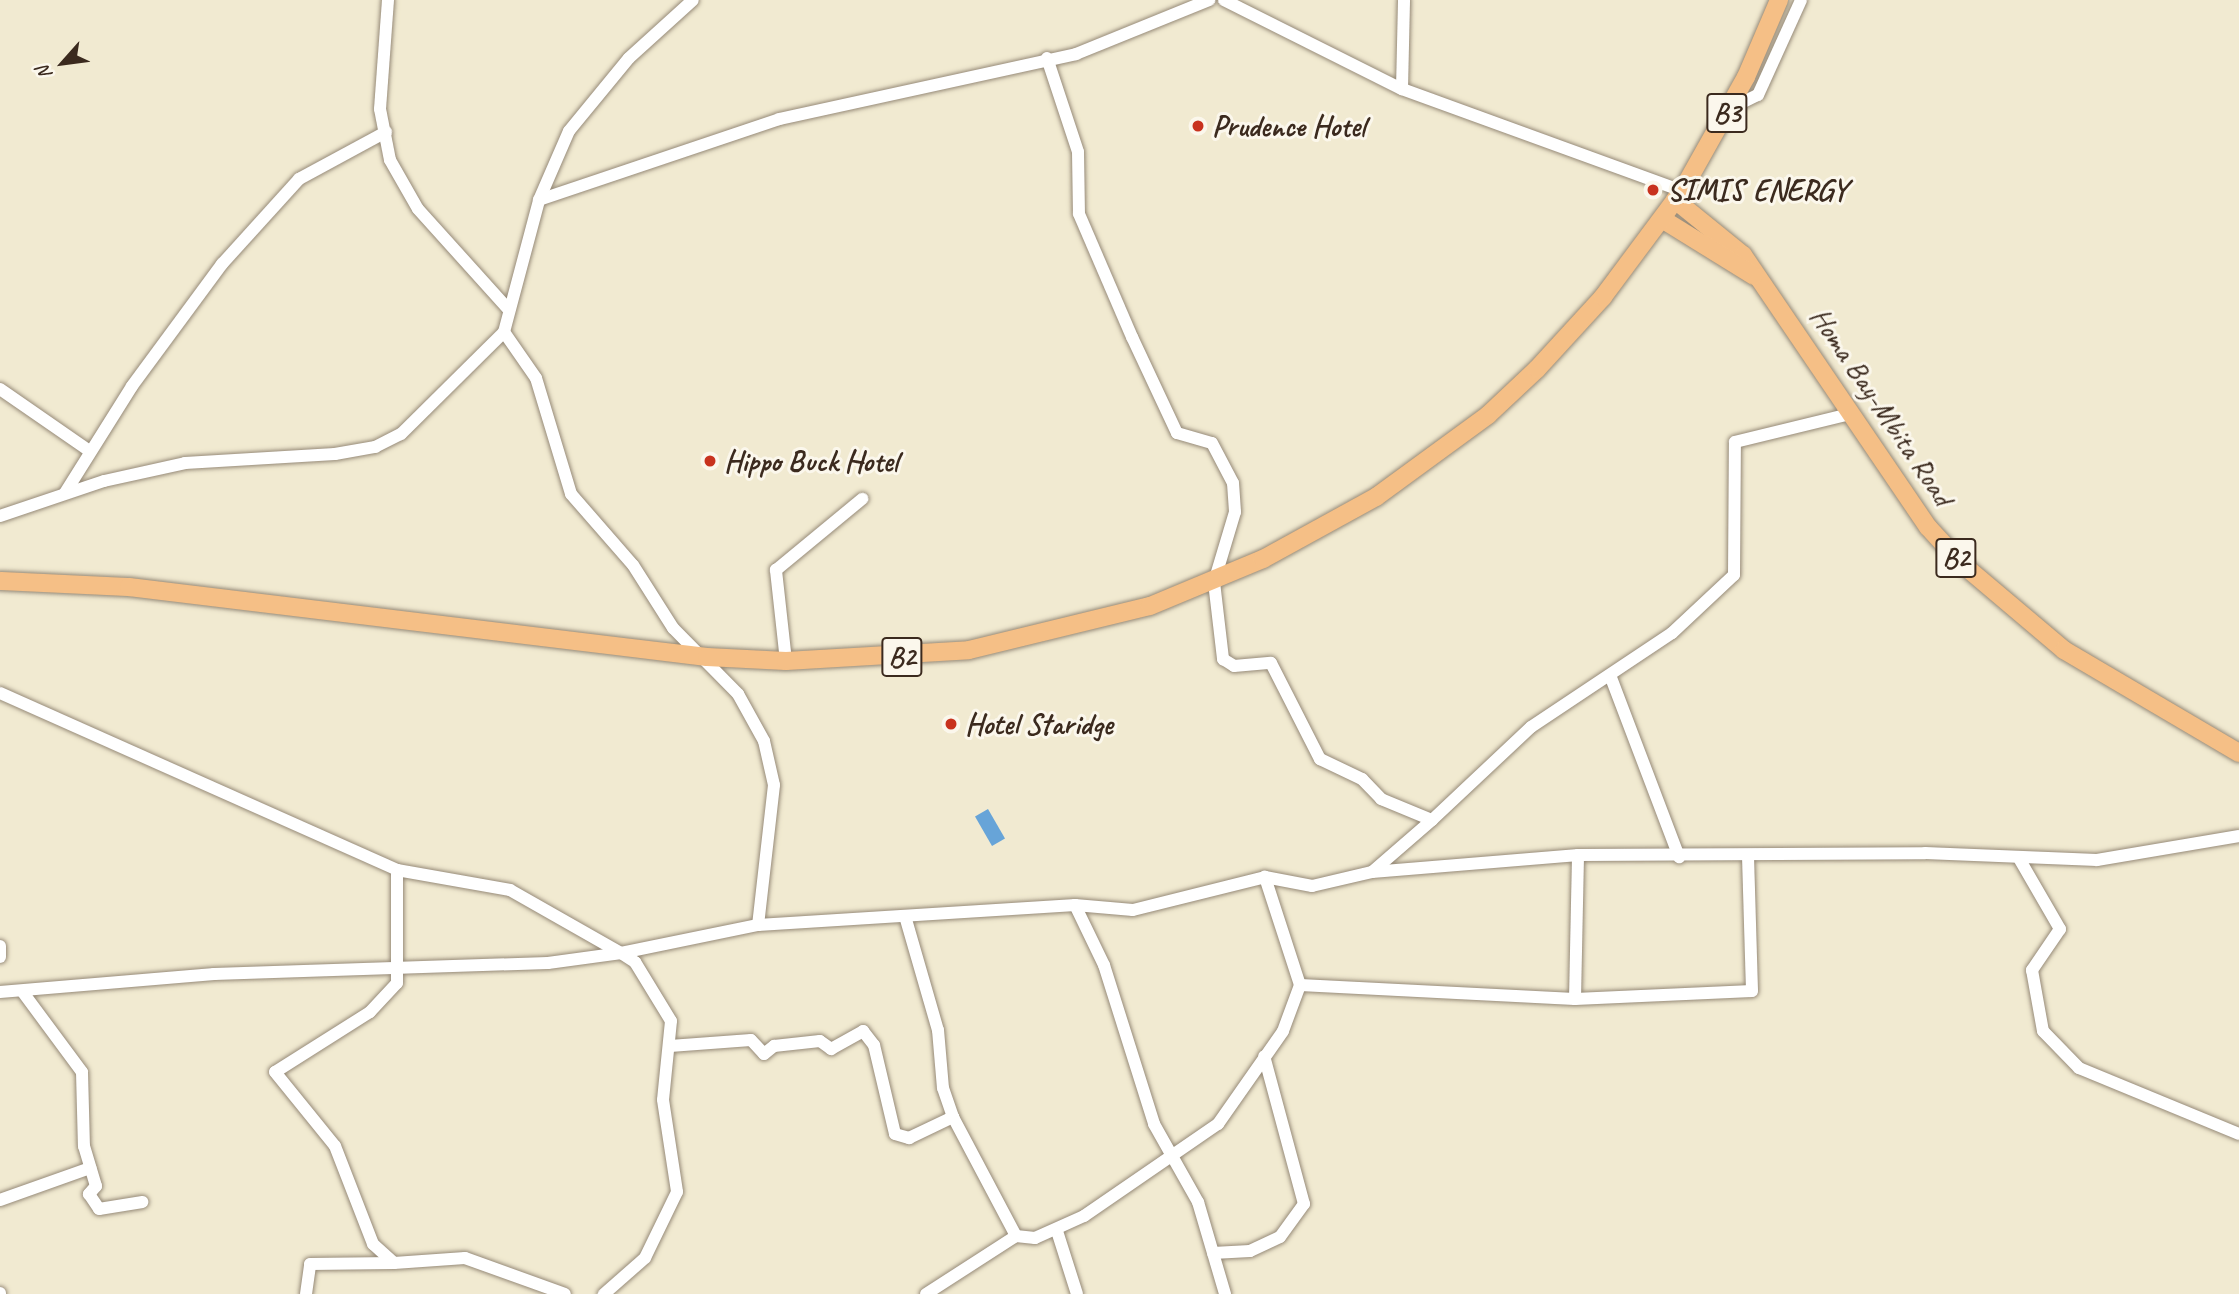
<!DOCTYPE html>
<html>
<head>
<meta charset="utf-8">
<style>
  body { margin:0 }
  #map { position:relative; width:2239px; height:1294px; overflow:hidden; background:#f1ead1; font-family:Caveat,sans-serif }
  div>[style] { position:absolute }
  .water>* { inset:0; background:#67a4d8; transform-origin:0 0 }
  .roads { filter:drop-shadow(0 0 2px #968a78) drop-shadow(0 0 2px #968a78) }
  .minor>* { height:12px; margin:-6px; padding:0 6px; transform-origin:6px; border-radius:6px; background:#fff }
  .highway>* { height:18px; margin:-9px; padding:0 9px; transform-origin:9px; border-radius:9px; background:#f5bf86 }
  .dots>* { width:19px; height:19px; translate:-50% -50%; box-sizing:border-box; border:4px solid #fbf7ec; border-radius:50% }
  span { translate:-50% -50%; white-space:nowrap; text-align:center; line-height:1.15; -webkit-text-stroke:6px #fbf7ec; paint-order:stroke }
  .shield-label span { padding:2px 5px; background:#fbf7ec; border:2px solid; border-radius:5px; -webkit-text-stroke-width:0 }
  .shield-label { font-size:28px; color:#3b2a1e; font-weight:700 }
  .poi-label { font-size:30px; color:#3b2a1e; font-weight:700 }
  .left { translate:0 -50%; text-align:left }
  .street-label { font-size:30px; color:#3b2a1e }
  .north { position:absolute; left:28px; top:28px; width:70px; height:70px; -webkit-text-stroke:5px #fbf7ec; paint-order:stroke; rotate:242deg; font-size:19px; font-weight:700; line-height:28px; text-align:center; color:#3b2a1e }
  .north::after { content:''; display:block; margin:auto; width:24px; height:32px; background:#3b2a1e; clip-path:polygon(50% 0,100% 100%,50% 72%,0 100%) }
</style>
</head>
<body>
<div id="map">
  <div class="water">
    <div style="left:988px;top:809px;width:34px;height:15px;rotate:60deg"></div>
  </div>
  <div class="roads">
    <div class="minor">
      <div style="left:388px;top:0;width:109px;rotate:94.2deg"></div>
      <div style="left:380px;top:109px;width:52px;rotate:78.9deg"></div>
      <div style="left:390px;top:160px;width:56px;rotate:60.3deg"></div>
      <div style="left:418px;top:209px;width:136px;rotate:48deg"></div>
      <div style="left:1224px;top:0;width:199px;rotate:26.6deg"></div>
      <div style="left:1402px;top:89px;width:298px;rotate:20deg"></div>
      <div style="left:1047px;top:58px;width:99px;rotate:71.7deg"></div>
      <div style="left:1078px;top:152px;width:62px;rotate:89.1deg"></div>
      <div style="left:1079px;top:214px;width:134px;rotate:66.7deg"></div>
      <div style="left:1132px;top:337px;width:106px;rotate:64.9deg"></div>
      <div style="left:1177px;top:433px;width:36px;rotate:16deg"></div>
      <div style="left:1212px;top:443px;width:45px;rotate:62.3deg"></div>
      <div style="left:1233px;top:483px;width:29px;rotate:86deg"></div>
      <div style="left:1235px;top:512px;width:73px;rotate:106.7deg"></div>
      <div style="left:1214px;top:582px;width:78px;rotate:83.3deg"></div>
      <div style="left:1223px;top:659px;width:13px;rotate:32deg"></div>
      <div style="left:1234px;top:666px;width:37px;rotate:-5deg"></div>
      <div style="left:1271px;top:663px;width:108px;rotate:63deg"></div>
      <div style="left:1320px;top:759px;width:47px;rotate:25.5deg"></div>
      <div style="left:1362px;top:779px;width:28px;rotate:46deg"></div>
      <div style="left:1381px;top:799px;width:55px;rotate:22.4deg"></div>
      <div style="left:1432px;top:820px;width:79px;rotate:139.1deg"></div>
      <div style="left:1402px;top:89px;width:89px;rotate:-88.7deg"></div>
      <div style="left:1729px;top:109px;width:32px;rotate:-26deg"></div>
      <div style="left:1758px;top:95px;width:104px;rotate:-65.6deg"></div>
      <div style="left:539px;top:200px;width:253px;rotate:-18.6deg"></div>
      <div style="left:779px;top:119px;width:304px;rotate:-12.3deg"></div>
      <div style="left:1076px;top:54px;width:144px;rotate:-22.1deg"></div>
      <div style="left:504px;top:332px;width:56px;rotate:55.2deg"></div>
      <div style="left:536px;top:378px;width:121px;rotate:73.2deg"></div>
      <div style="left:571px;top:494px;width:94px;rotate:48.9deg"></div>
      <div style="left:633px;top:565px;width:75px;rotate:57.6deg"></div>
      <div style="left:673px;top:628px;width:93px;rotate:45.4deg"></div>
      <div style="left:738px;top:694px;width:54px;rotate:61deg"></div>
      <div style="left:764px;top:741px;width:45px;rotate:77.2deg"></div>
      <div style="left:774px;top:785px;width:141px;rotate:96.5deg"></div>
      <div style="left:0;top:389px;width:107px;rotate:34.7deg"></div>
      <div style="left:65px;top:493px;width:126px;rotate:-57.9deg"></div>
      <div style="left:132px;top:386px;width:152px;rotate:-53.6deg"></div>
      <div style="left:222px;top:264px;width:115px;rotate:-47.8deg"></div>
      <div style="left:299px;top:179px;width:99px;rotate:-28.4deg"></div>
      <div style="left:0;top:516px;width:110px;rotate:-18.6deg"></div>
      <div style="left:104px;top:481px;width:83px;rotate:-12.5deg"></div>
      <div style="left:185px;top:463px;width:150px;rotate:-3.4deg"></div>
      <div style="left:335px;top:454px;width:41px;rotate:-9.9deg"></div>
      <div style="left:375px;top:447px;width:29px;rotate:-27deg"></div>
      <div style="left:401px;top:434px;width:145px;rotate:-44.7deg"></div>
      <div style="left:504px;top:332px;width:137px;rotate:-75.1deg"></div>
      <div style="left:539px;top:200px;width:75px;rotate:-66.5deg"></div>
      <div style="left:569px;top:131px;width:94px;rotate:-50.6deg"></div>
      <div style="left:629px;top:58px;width:86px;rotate:-42.2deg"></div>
      <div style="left:786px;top:661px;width:92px;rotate:-96.3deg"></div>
      <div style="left:776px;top:570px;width:112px;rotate:-39.5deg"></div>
      <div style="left:1610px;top:675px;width:195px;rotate:69.2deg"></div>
      <div style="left:0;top:693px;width:435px;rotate:24deg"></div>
      <div style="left:397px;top:870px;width:115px;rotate:10deg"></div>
      <div style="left:510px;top:890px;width:128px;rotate:29.6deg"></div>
      <div style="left:621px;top:953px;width:140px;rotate:-11.6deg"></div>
      <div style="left:758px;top:925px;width:318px;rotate:-3.6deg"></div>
      <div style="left:1075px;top:905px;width:58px;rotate:4.9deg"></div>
      <div style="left:1133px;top:910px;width:136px;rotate:-14deg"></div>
      <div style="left:1265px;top:877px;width:48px;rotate:10.8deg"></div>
      <div style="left:1312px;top:886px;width:62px;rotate:-13.1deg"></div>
      <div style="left:1372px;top:872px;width:207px;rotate:-4.7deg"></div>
      <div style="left:1578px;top:855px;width:347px;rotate:-0.3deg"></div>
      <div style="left:1925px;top:853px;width:172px;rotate:2.3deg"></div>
      <div style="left:2097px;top:860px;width:144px;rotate:-9.6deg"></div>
      <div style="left:1432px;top:820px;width:136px;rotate:-43.2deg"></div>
      <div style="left:1531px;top:727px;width:169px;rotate:-33.7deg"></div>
      <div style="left:1672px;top:633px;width:85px;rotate:-43.1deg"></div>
      <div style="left:1734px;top:575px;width:133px;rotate:-89.6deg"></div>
      <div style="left:1735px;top:442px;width:118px;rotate:-13.7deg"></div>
      <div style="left:2020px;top:860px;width:80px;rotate:59.9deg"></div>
      <div style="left:2060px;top:929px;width:50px;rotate:124.3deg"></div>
      <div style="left:2032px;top:970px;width:62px;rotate:79.8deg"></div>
      <div style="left:2043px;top:1031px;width:52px;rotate:45.8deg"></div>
      <div style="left:2079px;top:1068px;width:173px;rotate:22.4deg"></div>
      <div style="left:397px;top:870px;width:113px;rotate:90deg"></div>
      <div style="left:397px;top:983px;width:40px;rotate:133deg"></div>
      <div style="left:370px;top:1012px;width:112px;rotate:147.7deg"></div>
      <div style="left:275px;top:1072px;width:95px;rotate:51deg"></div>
      <div style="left:335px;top:1146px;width:105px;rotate:68.8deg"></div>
      <div style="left:373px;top:1244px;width:28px;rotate:42deg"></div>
      <div style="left:394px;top:1263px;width:71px;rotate:-4deg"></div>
      <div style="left:465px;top:1258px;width:106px;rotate:19.8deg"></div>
      <div style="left:1075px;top:905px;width:67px;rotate:64.2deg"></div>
      <div style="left:1104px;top:965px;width:167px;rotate:72.5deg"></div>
      <div style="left:1154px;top:1124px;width:90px;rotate:60.6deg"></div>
      <div style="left:1198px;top:1202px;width:96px;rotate:73.6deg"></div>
      <div style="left:905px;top:916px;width:119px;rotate:73.9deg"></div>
      <div style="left:938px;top:1030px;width:58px;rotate:85.1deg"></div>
      <div style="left:943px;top:1088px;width:31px;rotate:71deg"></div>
      <div style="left:953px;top:1117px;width:135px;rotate:62.1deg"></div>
      <div style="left:1016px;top:1236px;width:19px;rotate:6deg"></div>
      <div style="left:1035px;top:1238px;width:54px;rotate:-24.2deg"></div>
      <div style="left:1084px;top:1216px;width:163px;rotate:-34.5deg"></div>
      <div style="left:1218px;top:1124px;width:113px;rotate:-55deg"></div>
      <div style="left:1283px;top:1031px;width:49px;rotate:-69.7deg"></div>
      <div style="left:1300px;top:985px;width:114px;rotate:-108deg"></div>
      <div style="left:0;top:946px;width:11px;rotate:90deg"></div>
      <div style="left:1300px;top:985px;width:275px;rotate:2.9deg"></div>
      <div style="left:1575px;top:999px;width:177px;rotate:-2.6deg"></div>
      <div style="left:1752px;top:991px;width:135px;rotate:-91.7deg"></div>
      <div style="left:22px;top:991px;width:101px;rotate:53.5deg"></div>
      <div style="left:82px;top:1072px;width:74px;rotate:88.5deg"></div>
      <div style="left:84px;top:1146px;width:42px;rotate:73.3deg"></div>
      <div style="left:96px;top:1186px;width:11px;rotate:131deg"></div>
      <div style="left:89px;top:1194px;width:18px;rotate:56deg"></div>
      <div style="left:99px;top:1209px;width:44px;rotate:-9.2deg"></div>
      <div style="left:0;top:992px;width:215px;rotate:-4.8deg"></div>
      <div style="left:214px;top:974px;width:334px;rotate:-1.9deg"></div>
      <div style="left:548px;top:963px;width:74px;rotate:-7.8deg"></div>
      <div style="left:621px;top:953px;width:17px;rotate:33deg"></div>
      <div style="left:635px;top:962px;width:69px;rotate:58.6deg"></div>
      <div style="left:671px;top:1021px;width:79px;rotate:95.8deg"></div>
      <div style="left:663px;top:1100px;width:93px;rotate:81.3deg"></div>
      <div style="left:677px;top:1192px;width:73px;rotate:115.9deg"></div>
      <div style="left:645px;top:1258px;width:55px;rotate:138.7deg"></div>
      <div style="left:1575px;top:999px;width:144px;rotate:-88.8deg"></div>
      <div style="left:670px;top:1046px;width:81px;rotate:-4.2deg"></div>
      <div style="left:751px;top:1040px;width:19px;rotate:47deg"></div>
      <div style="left:764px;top:1054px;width:13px;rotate:-39deg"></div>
      <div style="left:774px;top:1046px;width:46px;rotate:-6.2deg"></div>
      <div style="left:820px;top:1041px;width:14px;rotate:36deg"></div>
      <div style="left:831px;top:1049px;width:37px;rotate:-29deg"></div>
      <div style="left:863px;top:1031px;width:18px;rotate:52deg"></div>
      <div style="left:874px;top:1045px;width:91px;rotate:76.7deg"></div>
      <div style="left:895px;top:1134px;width:15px;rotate:16deg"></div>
      <div style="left:909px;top:1138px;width:49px;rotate:-25.5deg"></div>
      <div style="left:0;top:1200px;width:96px;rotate:-19.6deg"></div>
      <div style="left:1057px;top:1231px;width:66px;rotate:72.4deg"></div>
      <div style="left:1213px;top:1253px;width:37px;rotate:-3deg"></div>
      <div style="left:1250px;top:1251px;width:33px;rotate:-25deg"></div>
      <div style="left:1280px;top:1237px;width:41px;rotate:-54deg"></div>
      <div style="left:1304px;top:1204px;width:153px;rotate:-105.1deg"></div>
      <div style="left:0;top:1293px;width:1px;rotate:90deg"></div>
      <div style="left:306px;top:1294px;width:30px;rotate:-82deg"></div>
      <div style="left:310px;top:1264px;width:84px;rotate:-0.7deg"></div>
      <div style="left:926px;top:1294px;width:107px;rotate:-32.8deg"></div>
    </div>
    <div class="highway">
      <div style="left:1675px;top:200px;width:87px;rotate:39deg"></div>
      <div style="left:1743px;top:255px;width:329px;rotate:55.8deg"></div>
      <div style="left:1928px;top:527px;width:49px;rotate:47.5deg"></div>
      <div style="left:1961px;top:563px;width:135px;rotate:40.2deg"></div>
      <div style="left:2064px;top:650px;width:203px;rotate:30.5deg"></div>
      <div style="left:1662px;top:219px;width:108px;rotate:31.8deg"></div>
      <div style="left:0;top:581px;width:129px;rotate:2.7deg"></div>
      <div style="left:129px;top:587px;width:582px;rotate:6.91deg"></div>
      <div style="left:707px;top:657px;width:79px;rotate:2.9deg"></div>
      <div style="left:786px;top:661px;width:183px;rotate:-3.4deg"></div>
      <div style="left:969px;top:650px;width:186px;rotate:-13.7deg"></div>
      <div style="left:1150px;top:606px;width:122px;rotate:-22.6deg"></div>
      <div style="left:1263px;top:559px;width:129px;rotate:-28.8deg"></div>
      <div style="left:1376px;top:497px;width:139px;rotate:-36.2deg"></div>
      <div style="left:1488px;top:415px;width:67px;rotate:-43.2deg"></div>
      <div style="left:1537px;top:369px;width:98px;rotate:-47.5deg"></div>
      <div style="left:1603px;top:297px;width:132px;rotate:-53.3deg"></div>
      <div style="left:1682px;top:191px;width:131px;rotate:-60.7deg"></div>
      <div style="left:1746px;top:77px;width:84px;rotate:-66.8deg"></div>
    </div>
  </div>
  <div class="dots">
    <div style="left:1198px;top:126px;background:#c8321e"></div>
    <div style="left:1653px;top:190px;background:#c8321e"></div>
    <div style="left:710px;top:461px;background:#c8321e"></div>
    <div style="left:951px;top:724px;background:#c8321e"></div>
  </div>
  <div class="shield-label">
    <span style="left:1727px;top:113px">B3</span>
    <span style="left:1956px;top:558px">B2</span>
    <span style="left:902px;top:657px">B2</span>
  </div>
  <div class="poi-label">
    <span class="left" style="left:1212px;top:126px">Prudence Hotel</span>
    <span class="left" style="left:1667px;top:190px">SIMIS ENERGY</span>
    <span class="left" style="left:724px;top:461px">Hippo Buck Hotel</span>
    <span class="left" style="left:965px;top:724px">Hotel Staridge</span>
  </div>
  <div class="street-label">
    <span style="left:1882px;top:406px;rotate:56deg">Homa Bay-Mbita Road</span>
  </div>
  <div class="north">N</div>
</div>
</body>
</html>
